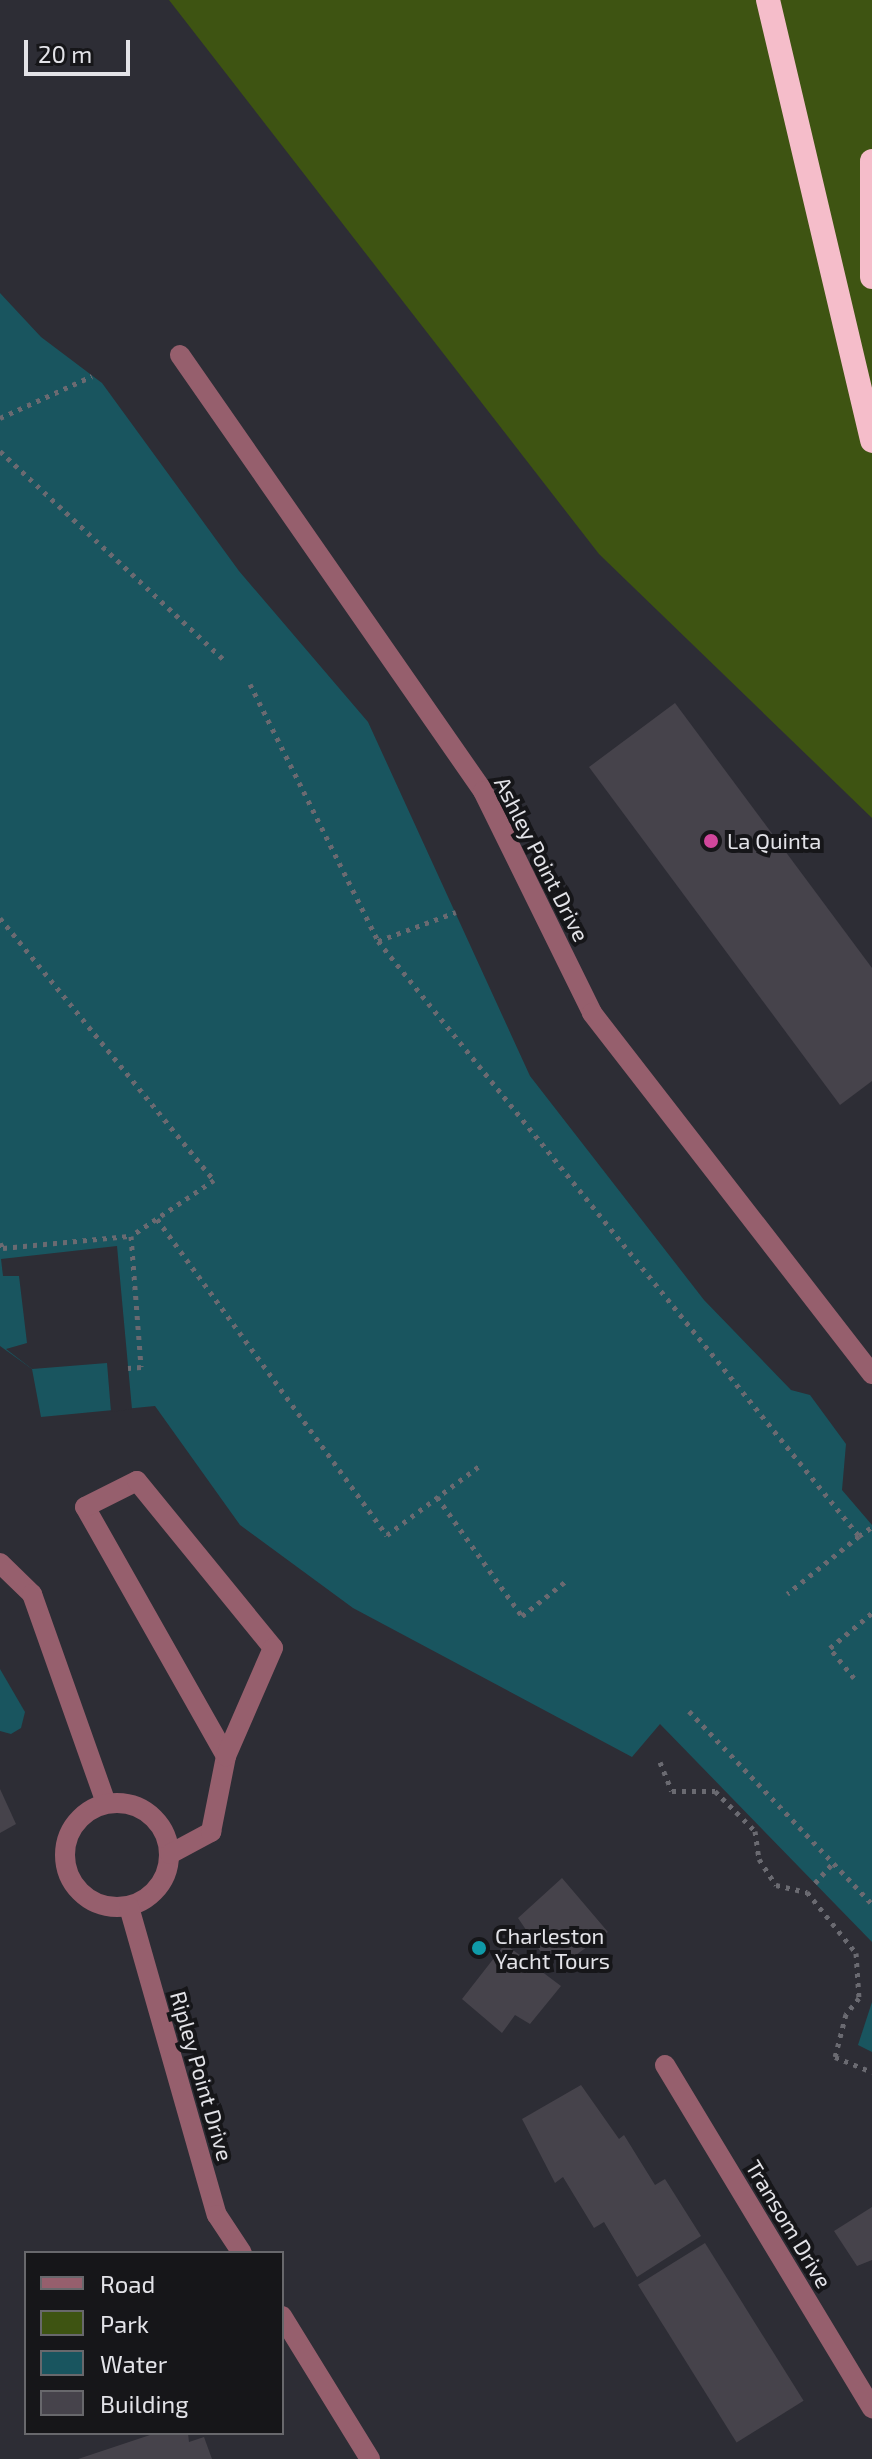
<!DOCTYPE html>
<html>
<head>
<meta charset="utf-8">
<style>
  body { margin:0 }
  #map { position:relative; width:872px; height:2459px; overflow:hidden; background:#2d2d35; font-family:"Exo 2",sans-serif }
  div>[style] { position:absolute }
  .green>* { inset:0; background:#3e5412 }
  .water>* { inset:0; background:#19555f }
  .pier>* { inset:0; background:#2d2d35 }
  .building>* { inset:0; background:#46434b; transform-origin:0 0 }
  .path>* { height:5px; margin-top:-2.5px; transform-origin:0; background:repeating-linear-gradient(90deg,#6a6a71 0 4px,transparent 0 10px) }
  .minor>* { height:20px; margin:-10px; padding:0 10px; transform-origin:10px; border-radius:10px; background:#965f6d }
  .minor>.ring { margin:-10px; padding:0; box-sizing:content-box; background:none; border:20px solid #965f6d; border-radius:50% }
  .highway>* { height:24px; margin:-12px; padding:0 12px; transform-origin:12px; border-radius:12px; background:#f5bdca }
  .dots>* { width:22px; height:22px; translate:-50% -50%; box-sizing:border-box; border:4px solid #161619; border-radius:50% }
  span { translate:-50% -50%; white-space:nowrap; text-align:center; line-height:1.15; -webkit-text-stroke:8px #161619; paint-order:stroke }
  .poi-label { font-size:22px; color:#e3e3e8 }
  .left { translate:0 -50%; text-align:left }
  .street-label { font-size:22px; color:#e3e3e8 }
  .legend { position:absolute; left:24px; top:2251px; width:260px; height:184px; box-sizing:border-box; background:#161619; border:2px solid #68686c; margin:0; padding:10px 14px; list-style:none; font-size:24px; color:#e3e3e8 }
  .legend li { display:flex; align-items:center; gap:16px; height:40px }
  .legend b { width:40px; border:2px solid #68686c }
  .scale { position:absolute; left:24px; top:40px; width:106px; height:36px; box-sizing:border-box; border:4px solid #e3e3e8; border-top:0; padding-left:10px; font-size:24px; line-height:28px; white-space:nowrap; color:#e3e3e8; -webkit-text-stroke:6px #161619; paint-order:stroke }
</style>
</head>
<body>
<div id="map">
  <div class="green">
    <div style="clip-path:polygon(169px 0,872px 0,872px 818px,599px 554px)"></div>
  </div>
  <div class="water">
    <div style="clip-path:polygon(0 293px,41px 337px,102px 383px,239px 571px,368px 722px,530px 1076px,704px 1300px,791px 1390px,810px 1395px,846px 1444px,842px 1490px,872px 1525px,872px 1942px,660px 1724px,632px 1757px,353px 1608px,240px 1525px,155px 1406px,41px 1417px,32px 1369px,0 1346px)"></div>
    <div style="clip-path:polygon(0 1669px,25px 1712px,21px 1728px,11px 1734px,0 1731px)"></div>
    <div style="clip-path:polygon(872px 2002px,872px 2052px,858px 2045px)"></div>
  </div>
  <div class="pier">
    <div style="clip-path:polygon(117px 1246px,132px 1409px,111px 1412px,107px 1363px,32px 1369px,6px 1349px,27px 1343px,19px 1276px,3px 1276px,1px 1259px)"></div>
  </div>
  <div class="building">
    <div style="clip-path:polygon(675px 703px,872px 968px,872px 1081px,840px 1105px,589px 767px)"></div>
    <div style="clip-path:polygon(0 1789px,16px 1824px,0 1833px)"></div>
    <div style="clip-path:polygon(562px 1878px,608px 1932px,566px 1962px,559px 1953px,547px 1961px,518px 1918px)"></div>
    <div style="clip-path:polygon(505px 1944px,561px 1986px,530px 2024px,515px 2015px,502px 2033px,462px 1999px)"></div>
    <div style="clip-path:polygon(581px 2085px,619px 2139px,624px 2135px,655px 2185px,665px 2179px,701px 2236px,637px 2277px,604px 2222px,594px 2228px,563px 2177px,555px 2183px,522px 2119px)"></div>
    <div style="clip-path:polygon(872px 2207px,872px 2260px,857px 2266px,834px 2231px)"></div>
    <div style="left:705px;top:2243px;width:186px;height:79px;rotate:58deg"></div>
    <div style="clip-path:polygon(156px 2433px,188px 2433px,189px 2442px,204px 2437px,212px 2459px,78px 2459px)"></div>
  </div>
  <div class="path">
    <div style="left:0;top:418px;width:101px;rotate:-24.5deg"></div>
    <div style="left:0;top:451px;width:306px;rotate:43deg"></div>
    <div style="left:250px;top:684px;width:287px;rotate:63.5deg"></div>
    <div style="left:378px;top:941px;width:83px;rotate:-20.4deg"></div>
    <div style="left:0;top:918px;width:338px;rotate:50.8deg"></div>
    <div style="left:214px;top:1180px;width:100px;rotate:146deg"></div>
    <div style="left:131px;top:1236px;width:131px;rotate:85.6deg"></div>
    <div style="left:141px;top:1367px;width:13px;rotate:176deg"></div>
    <div style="left:378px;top:941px;width:765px;rotate:51.05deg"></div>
    <div style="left:859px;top:1536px;width:92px;rotate:141.1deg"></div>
    <div style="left:157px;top:1219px;width:391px;rotate:54deg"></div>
    <div style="left:387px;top:1535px;width:119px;rotate:-36.8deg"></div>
    <div style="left:0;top:1243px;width:6px;rotate:59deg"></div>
    <div style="left:3px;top:1248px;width:129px;rotate:-5.4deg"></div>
    <div style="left:437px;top:1497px;width:146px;rotate:54.5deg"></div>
    <div style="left:522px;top:1616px;width:56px;rotate:-38.5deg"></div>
    <div style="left:859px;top:1536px;width:16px;rotate:-35deg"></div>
    <div style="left:854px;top:1678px;width:38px;rotate:-129deg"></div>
    <div style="left:830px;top:1648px;width:55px;rotate:-39.8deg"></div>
    <div style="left:689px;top:1711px;width:266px;rotate:46.5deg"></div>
    <div style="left:660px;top:1762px;width:31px;rotate:68deg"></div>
    <div style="left:672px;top:1791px;width:43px"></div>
    <div style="left:715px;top:1791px;width:57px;rotate:45deg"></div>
    <div style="left:755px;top:1831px;width:28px;rotate:82deg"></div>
    <div style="left:759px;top:1859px;width:31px;rotate:57deg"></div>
    <div style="left:776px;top:1885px;width:32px;rotate:13deg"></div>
    <div style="left:807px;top:1892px;width:78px;rotate:51.2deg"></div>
    <div style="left:856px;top:1953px;width:45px;rotate:86.2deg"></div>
    <div style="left:859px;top:1998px;width:21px;rotate:129deg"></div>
    <div style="left:846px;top:2014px;width:44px;rotate:104.3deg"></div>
    <div style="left:835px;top:2057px;width:40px;rotate:22deg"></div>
    <div style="left:815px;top:1883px;width:27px;rotate:-48deg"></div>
  </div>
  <div class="minor">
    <div style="left:180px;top:355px;width:531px;rotate:55.2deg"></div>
    <div style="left:483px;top:791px;width:247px;rotate:63.8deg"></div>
    <div style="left:592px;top:1013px;width:457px;rotate:52.2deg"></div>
    <div style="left:0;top:1563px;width:45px;rotate:44.1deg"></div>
    <div style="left:32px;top:1594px;width:222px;rotate:70.5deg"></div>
    <div class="ring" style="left:65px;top:1803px;width:84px;height:84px"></div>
    <div style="left:170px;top:1854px;width:47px;rotate:-28.2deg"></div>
    <div style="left:211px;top:1832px;width:77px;rotate:-78.8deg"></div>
    <div style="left:226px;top:1756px;width:286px;rotate:-119.5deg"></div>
    <div style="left:85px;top:1507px;width:58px;rotate:-26.6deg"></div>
    <div style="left:137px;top:1481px;width:215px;rotate:50.8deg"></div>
    <div style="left:273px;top:1648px;width:118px;rotate:113.5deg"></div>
    <div style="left:129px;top:1907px;width:320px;rotate:74.1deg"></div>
    <div style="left:217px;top:2215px;width:45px;rotate:56.7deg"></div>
    <div style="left:665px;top:2065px;width:401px;rotate:58.9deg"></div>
    <div style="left:282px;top:2316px;width:168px;rotate:58.4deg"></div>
  </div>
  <div class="highway">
    <div style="left:768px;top:0;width:453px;rotate:76.7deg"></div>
    <div style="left:872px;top:161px;width:116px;rotate:90deg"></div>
  </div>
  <div class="dots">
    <div style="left:711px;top:841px;background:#d1479c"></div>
    <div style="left:479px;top:1948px;background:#0f9aa8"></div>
  </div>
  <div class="poi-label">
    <span class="left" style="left:727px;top:841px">La Quinta</span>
    <span class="left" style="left:495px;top:1948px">Charleston<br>Yacht Tours</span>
  </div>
  <div class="street-label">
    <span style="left:542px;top:859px;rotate:63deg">Ashley Point Drive</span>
    <span style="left:202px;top:2076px;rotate:74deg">Ripley Point Drive</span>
    <span style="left:789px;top:2224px;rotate:59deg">Transom Drive</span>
  </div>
  <ul class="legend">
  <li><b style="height:10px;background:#965f6d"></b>Road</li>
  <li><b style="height:22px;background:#3e5412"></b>Park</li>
  <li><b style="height:22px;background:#19555f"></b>Water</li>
  <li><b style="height:22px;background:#46434b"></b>Building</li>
  </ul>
  <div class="scale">20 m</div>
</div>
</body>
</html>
